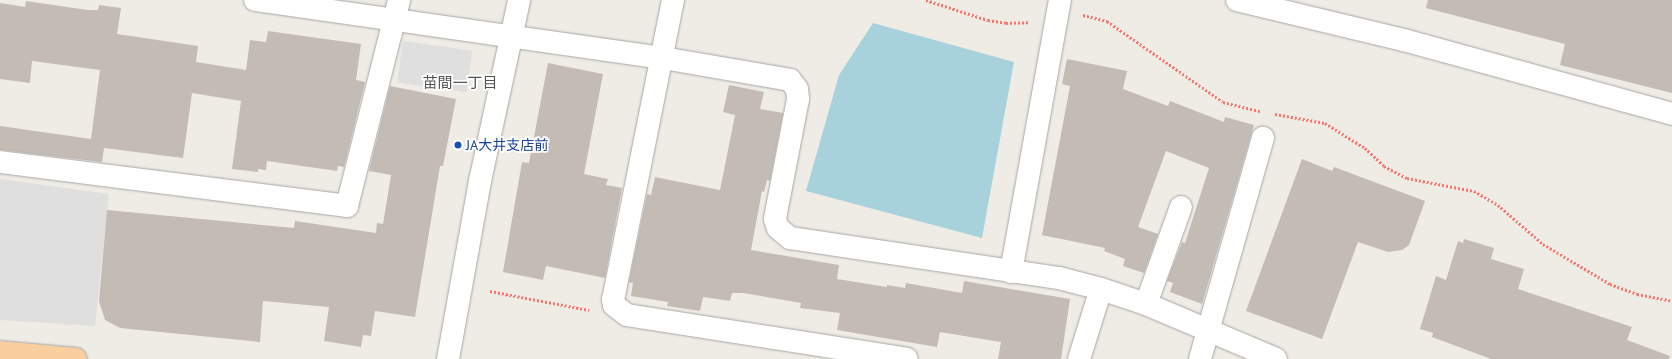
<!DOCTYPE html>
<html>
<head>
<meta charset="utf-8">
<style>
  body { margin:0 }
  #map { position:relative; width:1672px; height:359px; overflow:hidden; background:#efece5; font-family:"PT Sans","Noto Sans JP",sans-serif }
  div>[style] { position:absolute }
  .parking>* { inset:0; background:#dfdfdf; transform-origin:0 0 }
  .water>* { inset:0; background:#a7d2dc }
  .building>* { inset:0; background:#c4bbb5 }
  .path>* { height:2.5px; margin-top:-1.25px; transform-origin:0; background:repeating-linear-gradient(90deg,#f7776f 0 2px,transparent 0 4px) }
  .roads { filter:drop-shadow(0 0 1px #a6a6a6) drop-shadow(0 0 1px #a6a6a6) }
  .minor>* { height:22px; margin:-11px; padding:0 11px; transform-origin:11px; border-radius:11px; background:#fff }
  .major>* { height:22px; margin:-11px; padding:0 11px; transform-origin:11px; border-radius:11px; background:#facfa0 }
  .dots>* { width:11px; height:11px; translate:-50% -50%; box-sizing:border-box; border:2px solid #fff; border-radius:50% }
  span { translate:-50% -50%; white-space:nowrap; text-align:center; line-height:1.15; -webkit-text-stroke:3.5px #fff; paint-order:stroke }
  .transit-label { font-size:14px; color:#164399 }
  .left { translate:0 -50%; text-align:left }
  .neighbourhood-label { font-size:15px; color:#525252 }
</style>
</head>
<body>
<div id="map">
  <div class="parking">
    <div style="left:403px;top:41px;width:70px;height:42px;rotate:8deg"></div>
    <div style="clip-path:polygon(0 179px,109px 194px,95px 326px,0 320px)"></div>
  </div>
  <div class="water">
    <div style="clip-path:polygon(873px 23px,1014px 62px,982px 238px,806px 191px,839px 75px)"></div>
  </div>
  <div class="building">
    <div style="clip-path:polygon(1428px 0,1672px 0,1672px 93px,1560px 65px,1565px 44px,1426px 8px)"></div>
    <div style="clip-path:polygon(26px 1px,88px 10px,98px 10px,99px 5px,121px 8px,117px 34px,198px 46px,196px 62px,246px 70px,250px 40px,266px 42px,268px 31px,361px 44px,356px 80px,365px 82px,344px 167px,338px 166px,337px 171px,267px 161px,266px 170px,258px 169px,258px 172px,232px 169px,241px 101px,192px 93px,183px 158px,104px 148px,102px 162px,0 150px,0 126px,91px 139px,100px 70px,32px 61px,30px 83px,0 79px,0 3px,25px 7px)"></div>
    <div style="clip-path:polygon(1067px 59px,1127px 71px,1123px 89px,1168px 106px,1170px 101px,1224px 122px,1225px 117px,1254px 125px,1202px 304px,1170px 292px,1173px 283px,1167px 281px,1182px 242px,1185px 243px,1209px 168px,1166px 151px,1138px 227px,1158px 234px,1144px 273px,1123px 266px,1125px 259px,1104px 251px,1105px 248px,1042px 235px,1070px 86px,1062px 84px)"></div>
    <div style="clip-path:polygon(548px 63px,603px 74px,584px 174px,608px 179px,606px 185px,622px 188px,605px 278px,546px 266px,543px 280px,503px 272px,522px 162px,529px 163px)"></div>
    <div style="clip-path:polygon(729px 85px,764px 92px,760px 109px,783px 113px,770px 181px,767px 180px,764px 192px,762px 191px,751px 250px,839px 265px,837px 279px,887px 287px,887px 285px,905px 288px,906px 283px,962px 293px,964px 281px,1070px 299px,1061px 359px,998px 359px,1001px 342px,940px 332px,937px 347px,837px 330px,840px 313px,800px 308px,801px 303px,743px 293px,732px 293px,730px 301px,703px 297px,700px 311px,667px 306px,668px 302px,631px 296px,633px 283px,629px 282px,647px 194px,651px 195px,655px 177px,720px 190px,735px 115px,723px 112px)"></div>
    <div style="clip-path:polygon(390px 86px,456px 99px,443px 166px,440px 166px,415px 317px,375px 311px,371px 336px,363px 335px,361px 347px,324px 341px,329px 307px,263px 301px,260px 342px,120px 328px,105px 320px,99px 301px,107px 210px,294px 228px,295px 221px,376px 233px,377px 223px,383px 224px,391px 175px,369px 171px)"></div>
    <div style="clip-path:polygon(1302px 159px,1332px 171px,1334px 167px,1425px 201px,1409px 245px,1402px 250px,1388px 252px,1358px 242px,1322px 339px,1246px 311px)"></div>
    <div style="clip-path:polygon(1464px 239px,1494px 248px,1491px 259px,1524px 269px,1518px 289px,1632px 327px,1627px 340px,1670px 356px,1669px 359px,1491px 359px,1432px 337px,1433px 333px,1420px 329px,1436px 276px,1446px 280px,1458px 241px,1463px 243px)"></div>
  </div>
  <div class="path">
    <div style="left:926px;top:0;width:65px;rotate:17.9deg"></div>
    <div style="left:988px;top:20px;width:18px;rotate:9deg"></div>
    <div style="left:1006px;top:23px;width:23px;rotate:-2deg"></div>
    <div style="left:1083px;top:15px;width:25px;rotate:14deg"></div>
    <div style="left:1107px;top:21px;width:141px;rotate:34.9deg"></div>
    <div style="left:1223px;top:102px;width:38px;rotate:14deg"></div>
    <div style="left:1275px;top:114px;width:51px;rotate:10.2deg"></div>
    <div style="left:1325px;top:123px;width:47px;rotate:32deg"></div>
    <div style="left:1365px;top:148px;width:26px;rotate:43deg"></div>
    <div style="left:1384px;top:166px;width:26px;rotate:28deg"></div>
    <div style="left:1407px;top:178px;width:68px;rotate:11deg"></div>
    <div style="left:1474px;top:191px;width:28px;rotate:30deg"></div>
    <div style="left:1498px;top:205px;width:60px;rotate:40.9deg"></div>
    <div style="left:1543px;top:244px;width:78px;rotate:30.8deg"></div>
    <div style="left:1610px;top:284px;width:29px;rotate:20deg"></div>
    <div style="left:1637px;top:294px;width:36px;rotate:11deg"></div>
    <div style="left:490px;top:291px;width:101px;rotate:10.9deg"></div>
  </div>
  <div class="roads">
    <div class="minor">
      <div style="left:255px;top:0;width:412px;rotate:8.1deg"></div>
      <div style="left:663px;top:58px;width:129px;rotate:9.8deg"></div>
      <div style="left:790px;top:80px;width:11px;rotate:52deg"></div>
      <div style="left:797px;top:89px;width:10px;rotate:84deg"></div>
      <div style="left:798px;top:99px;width:122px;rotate:100.9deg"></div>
      <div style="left:775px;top:219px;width:9px;rotate:72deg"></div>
      <div style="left:778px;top:228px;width:16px;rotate:40deg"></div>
      <div style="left:790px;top:238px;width:272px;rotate:8.5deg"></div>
      <div style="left:1059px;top:278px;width:43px;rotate:14.7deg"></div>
      <div style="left:1101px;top:289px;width:47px;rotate:18.4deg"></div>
      <div style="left:1146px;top:304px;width:141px;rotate:22.9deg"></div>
      <div style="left:673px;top:0;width:305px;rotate:101.3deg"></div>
      <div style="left:613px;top:299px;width:6px;rotate:81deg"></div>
      <div style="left:614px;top:305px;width:16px;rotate:38deg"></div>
      <div style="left:627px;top:315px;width:283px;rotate:8.9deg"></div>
      <div style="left:1237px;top:0;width:172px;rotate:13.5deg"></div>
      <div style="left:1404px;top:40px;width:278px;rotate:15.4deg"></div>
      <div style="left:0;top:162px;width:350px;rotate:7.2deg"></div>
      <div style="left:347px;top:206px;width:212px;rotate:-75.8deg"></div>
      <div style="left:1011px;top:272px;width:276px;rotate:-79.8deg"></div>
      <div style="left:1146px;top:304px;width:103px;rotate:-70.2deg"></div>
      <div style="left:448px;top:359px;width:181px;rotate:-79.8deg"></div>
      <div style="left:480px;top:181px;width:185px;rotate:-77.8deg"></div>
      <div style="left:1079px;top:359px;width:73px;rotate:-72.6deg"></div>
      <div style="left:1200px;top:359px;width:230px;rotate:-74.1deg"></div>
    </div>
    <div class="major">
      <div style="left:0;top:352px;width:76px;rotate:5.3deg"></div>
    </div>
  </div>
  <div class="dots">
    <div style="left:458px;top:145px;background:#1a4fb4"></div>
  </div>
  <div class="transit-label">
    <span class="left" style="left:466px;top:145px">JA大井支店前</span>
  </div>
  <div class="neighbourhood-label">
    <span style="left:460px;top:83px">苗間一丁目</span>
  </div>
</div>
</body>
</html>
